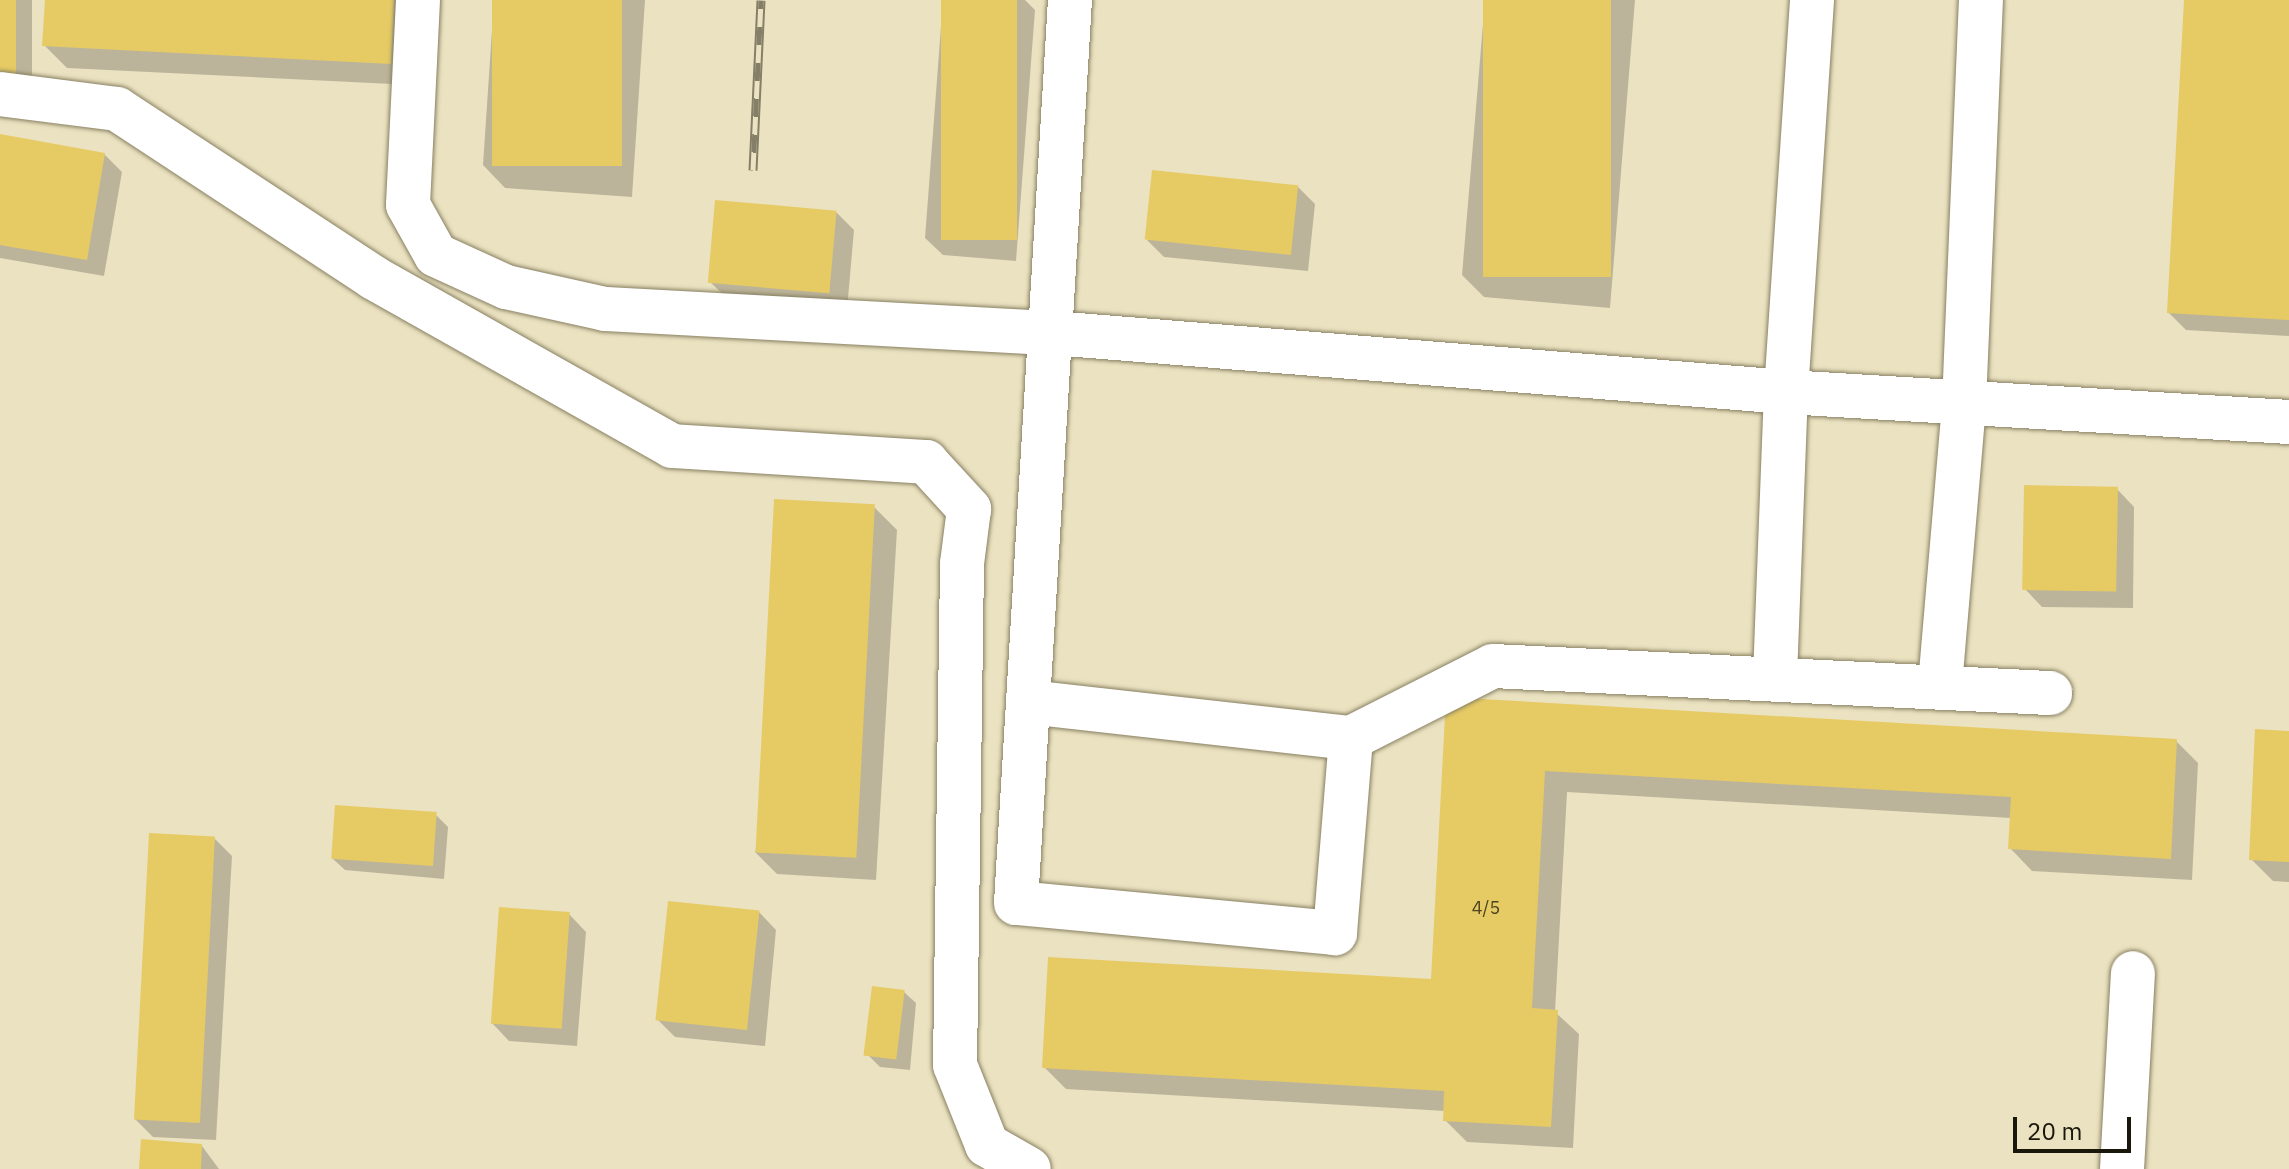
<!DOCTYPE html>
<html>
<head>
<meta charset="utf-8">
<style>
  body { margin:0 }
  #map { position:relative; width:2289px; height:1169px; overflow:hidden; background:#ebe2c1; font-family:"IBM Plex Sans",sans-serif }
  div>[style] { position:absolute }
  .shadow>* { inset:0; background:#0003; transform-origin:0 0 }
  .building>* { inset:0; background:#e6cb65; transform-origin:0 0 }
  .roads { filter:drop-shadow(0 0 2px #888062) drop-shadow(0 0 2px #888062) }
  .minor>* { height:44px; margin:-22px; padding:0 22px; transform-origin:22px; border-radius:22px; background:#fff }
  .rail>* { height:9px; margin-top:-4.5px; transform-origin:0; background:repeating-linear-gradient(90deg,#ebe2c1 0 18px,#857f68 0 36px); box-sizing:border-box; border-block:2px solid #857f68 }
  span { translate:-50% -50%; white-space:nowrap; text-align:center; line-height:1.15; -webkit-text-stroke:6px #ebe2c1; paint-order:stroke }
  .number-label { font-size:18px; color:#4c4321 }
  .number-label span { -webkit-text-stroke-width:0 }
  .scale { position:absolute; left:2013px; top:1117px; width:118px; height:36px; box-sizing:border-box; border:4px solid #19160a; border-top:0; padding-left:10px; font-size:24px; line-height:28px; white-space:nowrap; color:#19160a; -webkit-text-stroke:6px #ebe2c1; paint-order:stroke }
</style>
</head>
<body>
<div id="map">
  <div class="shadow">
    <div style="left:0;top:0;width:32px;height:90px"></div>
    <div style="clip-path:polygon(47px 0,416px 0,412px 85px,67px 68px,44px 45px)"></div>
    <div style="clip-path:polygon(494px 0,645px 0,632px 197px,505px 188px,483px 165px)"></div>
    <div style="clip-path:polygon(943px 0,1025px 0,1035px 10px,1016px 261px,943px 255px,925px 238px)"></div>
    <div style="clip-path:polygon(1485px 0,1635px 0,1610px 308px,1484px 297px,1462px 275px)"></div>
    <div style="clip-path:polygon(2186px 0,2289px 0,2289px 336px,2186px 330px,2169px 313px)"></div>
    <div style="clip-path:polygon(0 136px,104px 154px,122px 172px,104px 276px,0 258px)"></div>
    <div style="clip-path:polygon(1297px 186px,1315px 204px,1308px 271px,1164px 257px,1147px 240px)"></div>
    <div style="clip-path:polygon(836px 212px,854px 230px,847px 310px,728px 299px,710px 282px)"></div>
    <div style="clip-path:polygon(2117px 489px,2134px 507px,2133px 608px,2042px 607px,2025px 589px)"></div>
    <div style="clip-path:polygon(874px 507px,897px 530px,876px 880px,777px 874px,755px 852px)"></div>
    <div style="clip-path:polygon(1448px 699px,2176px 741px,2198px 763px,2192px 880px,2032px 871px,2010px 848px,2011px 818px,1567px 792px,1555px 1012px,1579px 1034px,1573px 1148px,1467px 1142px,1445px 1120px,1445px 1111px,1066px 1089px,1044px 1067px,1433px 981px)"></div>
    <div style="clip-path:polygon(2289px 733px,2289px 882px,2273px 881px,2251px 859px)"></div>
    <div style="clip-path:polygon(436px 815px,448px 827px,444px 879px,345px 870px,333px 859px)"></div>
    <div style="clip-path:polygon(215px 839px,232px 856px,216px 1140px,153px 1137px,135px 1119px)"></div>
    <div style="clip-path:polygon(759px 912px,776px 930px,765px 1046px,675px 1037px,658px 1020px)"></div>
    <div style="clip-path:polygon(569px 914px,586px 932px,577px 1046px,509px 1041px,492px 1023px)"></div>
    <div style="clip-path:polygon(904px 992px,916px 1003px,910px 1070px,880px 1067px,868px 1055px)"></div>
    <div style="clip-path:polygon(202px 1146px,219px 1169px,141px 1169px)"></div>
  </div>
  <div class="building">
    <div style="left:0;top:0;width:16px;height:74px"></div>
    <div style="clip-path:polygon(45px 0,394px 0,391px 64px,42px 46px)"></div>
    <div style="left:492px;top:0;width:130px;height:166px"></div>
    <div style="left:941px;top:0;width:76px;height:240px"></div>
    <div style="left:1483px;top:0;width:128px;height:277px"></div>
    <div style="clip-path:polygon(2184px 0,2289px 0,2289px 320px,2167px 313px)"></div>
    <div style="clip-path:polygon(0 134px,105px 153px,87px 260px,0 245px)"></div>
    <div style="left:1152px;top:170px;width:147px;height:70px;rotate:6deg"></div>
    <div style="left:715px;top:200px;width:122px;height:83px;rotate:5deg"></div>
    <div style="left:2024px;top:485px;width:94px;height:105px;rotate:1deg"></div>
    <div style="left:774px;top:499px;width:101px;height:354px;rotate:3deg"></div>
    <div style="clip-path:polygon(1446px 697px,2177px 739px,2171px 859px,2008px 849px,2011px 797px,1545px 771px,1532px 1008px,1558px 1010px,1551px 1127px,1443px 1121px,1444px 1091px,1042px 1068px,1048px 957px,1431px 979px)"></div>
    <div style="clip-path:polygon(2255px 729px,2289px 731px,2289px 862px,2249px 860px)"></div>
    <div style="left:335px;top:805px;width:102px;height:54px;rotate:4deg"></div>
    <div style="left:149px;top:833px;width:66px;height:287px;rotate:3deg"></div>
    <div style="left:668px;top:901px;width:92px;height:120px;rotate:6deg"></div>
    <div style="left:499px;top:907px;width:71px;height:117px;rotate:4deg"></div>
    <div style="left:872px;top:986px;width:33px;height:70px;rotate:7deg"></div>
    <div style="clip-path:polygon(141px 1139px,202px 1144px,201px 1169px,139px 1169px)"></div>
  </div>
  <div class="roads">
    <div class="minor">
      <div style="left:418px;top:0;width:205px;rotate:92.8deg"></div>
      <div style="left:408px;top:205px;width:57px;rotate:60.8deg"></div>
      <div style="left:436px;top:255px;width:77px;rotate:24.6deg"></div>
      <div style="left:506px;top:287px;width:101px;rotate:12.5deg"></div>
      <div style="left:605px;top:309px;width:449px;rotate:3.1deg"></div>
      <div style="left:1053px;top:333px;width:735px;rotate:4.6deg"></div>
      <div style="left:1786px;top:392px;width:504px;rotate:3.41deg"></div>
      <div style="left:0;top:94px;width:118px;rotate:7.3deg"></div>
      <div style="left:117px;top:109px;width:308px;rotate:33.3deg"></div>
      <div style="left:374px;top:278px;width:342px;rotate:29.4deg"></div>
      <div style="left:672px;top:446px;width:255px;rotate:3.6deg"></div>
      <div style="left:926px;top:462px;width:64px;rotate:47.5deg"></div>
      <div style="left:969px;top:509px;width:55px;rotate:97.3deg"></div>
      <div style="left:962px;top:564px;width:501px;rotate:90.8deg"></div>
      <div style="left:955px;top:1065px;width:86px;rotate:68.2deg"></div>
      <div style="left:987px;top:1145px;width:48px;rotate:29.7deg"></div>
      <div style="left:1775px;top:677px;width:285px;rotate:-87.8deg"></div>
      <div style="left:1786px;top:392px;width:393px;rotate:-86.2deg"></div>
      <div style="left:1940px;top:685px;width:282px;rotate:-85.1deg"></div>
      <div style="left:1964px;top:404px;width:404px;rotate:-87.6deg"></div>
      <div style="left:1029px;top:702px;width:324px;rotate:6.4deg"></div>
      <div style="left:1351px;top:738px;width:196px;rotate:94.7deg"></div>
      <div style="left:1335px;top:933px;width:320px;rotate:-174.6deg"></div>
      <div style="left:1016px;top:903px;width:905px;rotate:-86.58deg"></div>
      <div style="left:1351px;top:738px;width:159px;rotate:-26.9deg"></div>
      <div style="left:1493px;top:666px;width:558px;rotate:2.78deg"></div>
      <div style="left:2122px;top:1169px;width:196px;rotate:-86.8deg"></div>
    </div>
  </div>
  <div class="rail">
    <div style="left:753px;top:170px;width:170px;rotate:-87.3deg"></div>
  </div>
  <div class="number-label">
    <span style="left:1486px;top:908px">4/5</span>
  </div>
  <div class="scale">20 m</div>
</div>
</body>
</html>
